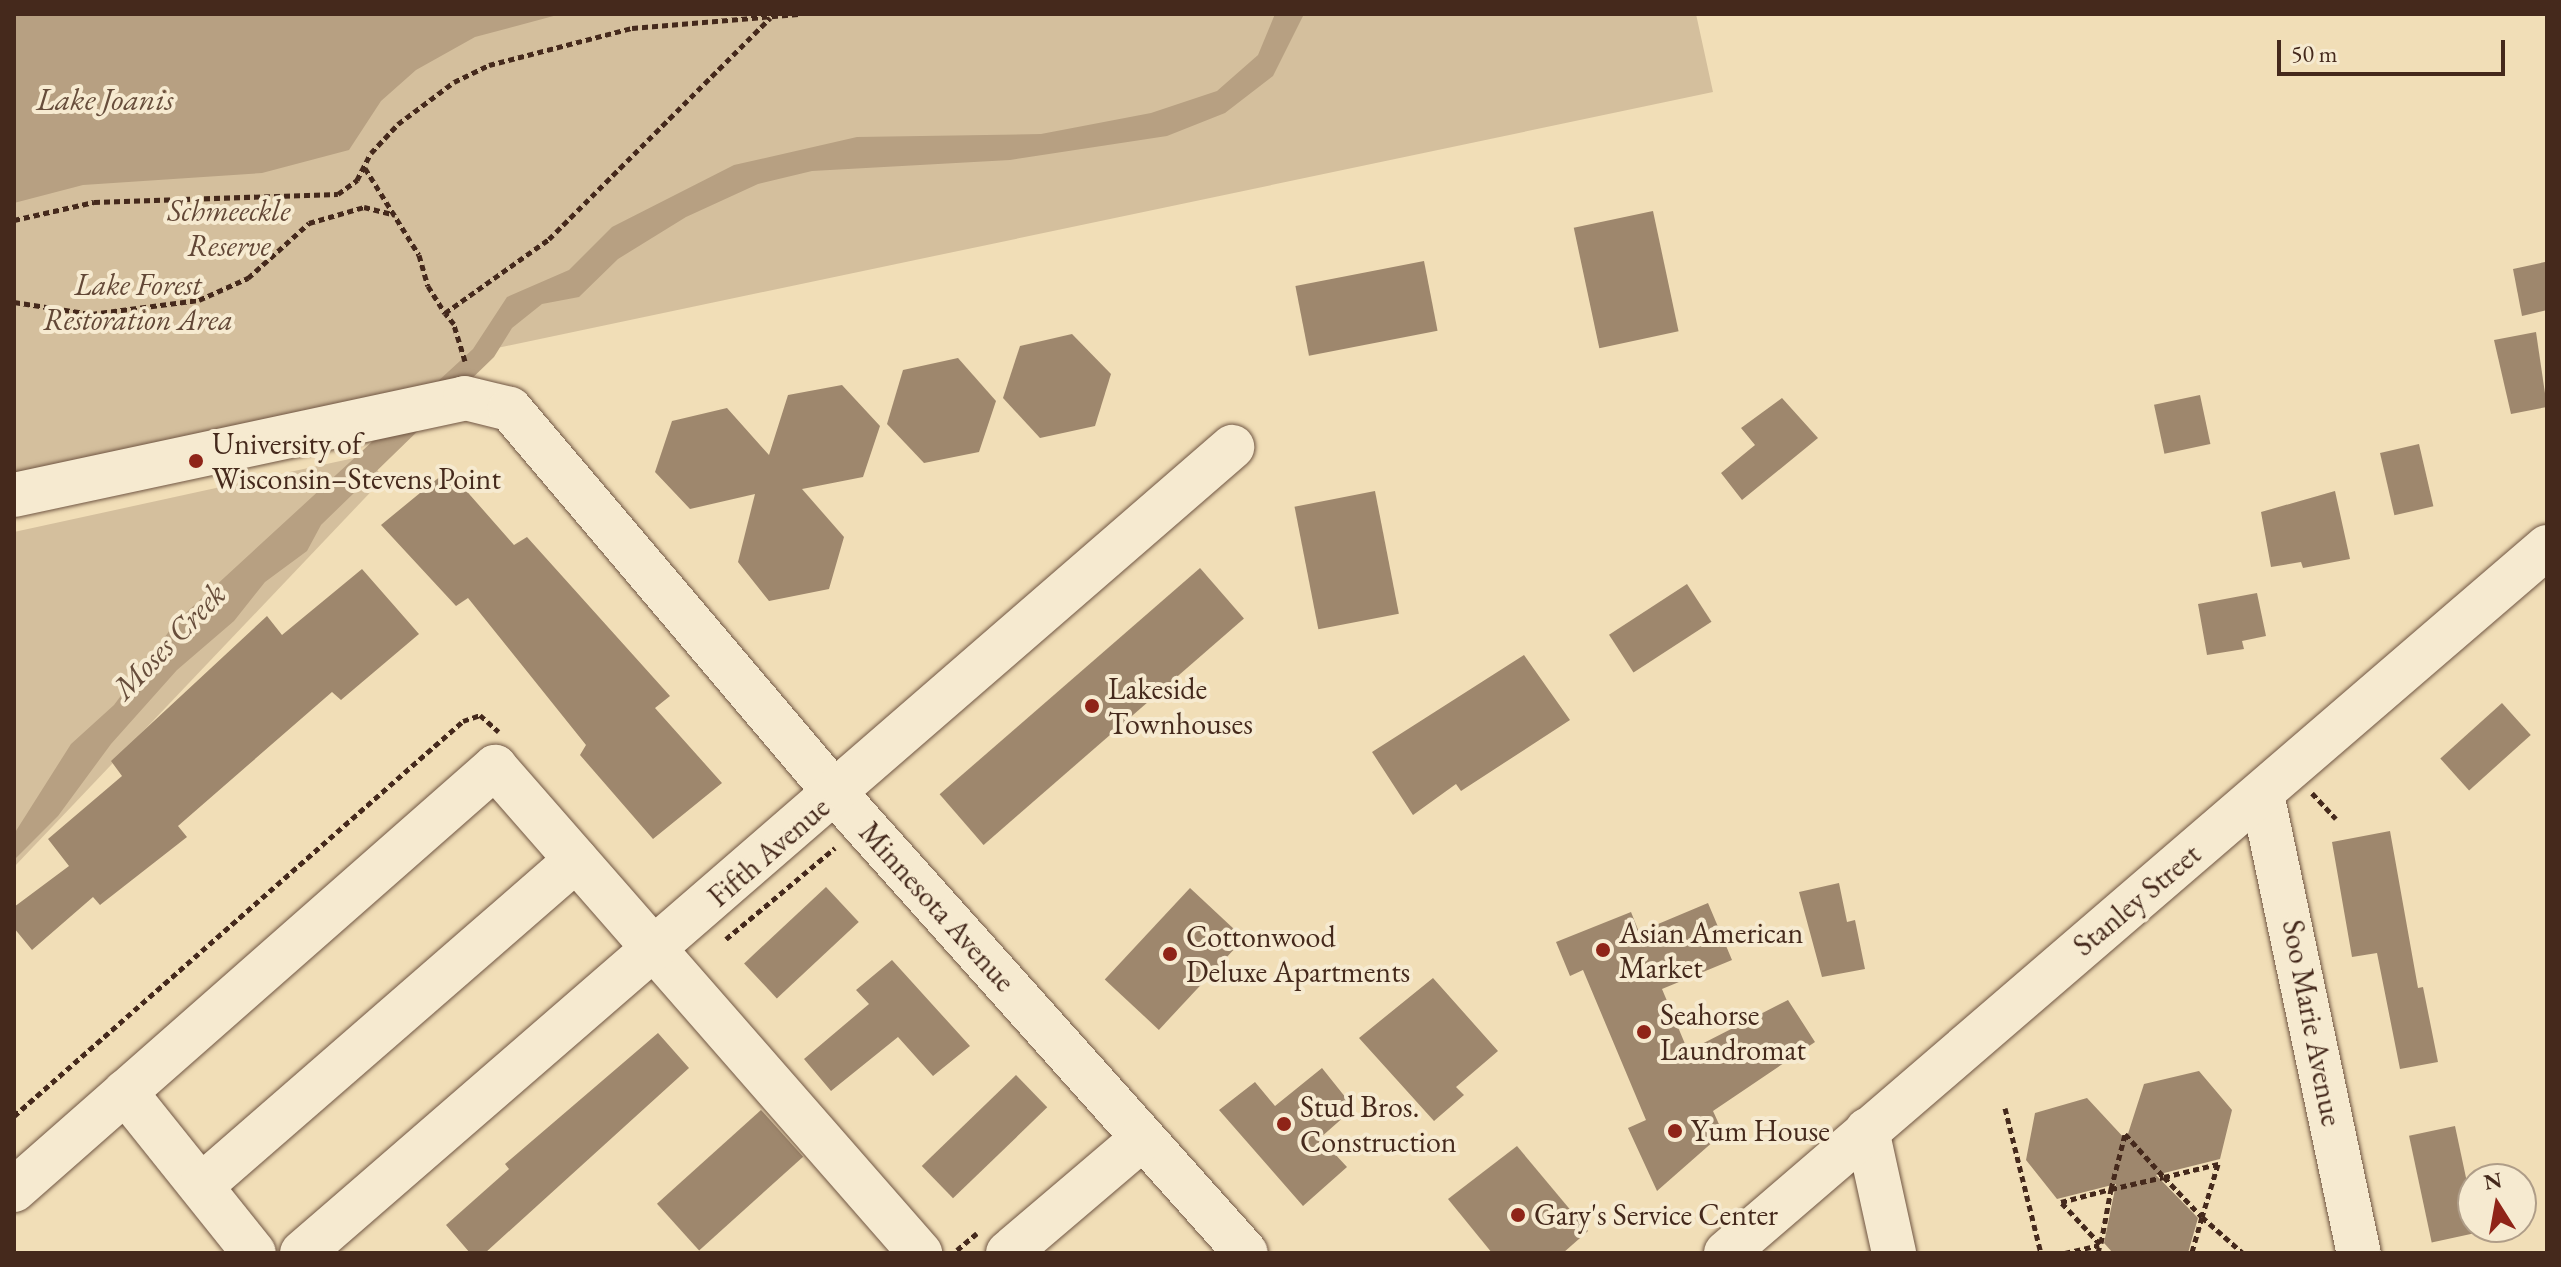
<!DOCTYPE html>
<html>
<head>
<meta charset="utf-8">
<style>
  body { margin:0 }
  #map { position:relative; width:2561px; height:1267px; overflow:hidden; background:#f1deb7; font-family:"EB Garamond",serif }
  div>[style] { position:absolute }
  .green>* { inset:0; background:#d4bf9d }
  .water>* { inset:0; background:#b7a082 }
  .building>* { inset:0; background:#9e876d; transform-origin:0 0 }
  .path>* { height:5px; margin-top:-2.5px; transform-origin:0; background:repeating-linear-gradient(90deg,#45291c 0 6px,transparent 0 10px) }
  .roads { filter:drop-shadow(0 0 2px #705643) drop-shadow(0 0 2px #705643) }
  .minor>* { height:44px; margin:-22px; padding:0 22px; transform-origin:22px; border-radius:22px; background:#f6ead0 }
  .dots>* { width:22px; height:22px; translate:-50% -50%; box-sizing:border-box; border:4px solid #f6ead0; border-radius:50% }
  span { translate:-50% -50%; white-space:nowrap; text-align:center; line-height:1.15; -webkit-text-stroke:8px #f6ead0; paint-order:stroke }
  .park-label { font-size:30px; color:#624736; font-style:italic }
  .poi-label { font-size:30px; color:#45291c }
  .left { translate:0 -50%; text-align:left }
  .street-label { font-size:30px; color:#45291c }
  .water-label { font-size:32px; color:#674d3b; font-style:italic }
  .frame { position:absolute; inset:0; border:16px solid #45291c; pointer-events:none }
  .north { position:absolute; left:2457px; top:1163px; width:80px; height:80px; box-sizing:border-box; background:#f6ead0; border:2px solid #af9d88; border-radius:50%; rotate:349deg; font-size:22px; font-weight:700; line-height:32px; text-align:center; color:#45291c }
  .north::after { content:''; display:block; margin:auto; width:28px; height:36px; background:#8f2418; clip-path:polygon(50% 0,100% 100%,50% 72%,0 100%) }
  .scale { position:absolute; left:2277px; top:40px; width:228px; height:36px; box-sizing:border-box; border:4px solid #45291c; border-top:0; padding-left:10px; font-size:24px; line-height:28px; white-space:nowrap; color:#45291c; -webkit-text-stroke:6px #f6ead0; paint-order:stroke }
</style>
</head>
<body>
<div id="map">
  <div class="green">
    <div style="clip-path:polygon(14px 14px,1696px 14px,1713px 92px,488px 350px,478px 357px,465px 355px,465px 398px,14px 494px)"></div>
    <div style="clip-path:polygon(368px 455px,383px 479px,14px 867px,14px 532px)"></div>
  </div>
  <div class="water">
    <div style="clip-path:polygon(14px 14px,561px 14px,475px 37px,416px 70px,381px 101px,349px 150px,262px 173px,83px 185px,14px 203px)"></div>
    <div style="clip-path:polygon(1275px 14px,1304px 14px,1273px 76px,1225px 113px,1167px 136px,1010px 160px,812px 171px,758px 184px,686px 217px,618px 259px,579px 297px,542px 304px,512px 328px,494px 357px,321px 525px,307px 551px,265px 582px,234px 621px,177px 670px,111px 744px,58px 816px,14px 860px,14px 834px,71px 744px,114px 705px,176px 622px,473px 349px,507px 297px,569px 270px,612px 227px,734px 165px,857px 137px,1041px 134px,1151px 113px,1217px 91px,1258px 55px)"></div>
  </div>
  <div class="building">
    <div style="left:1653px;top:211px;width:123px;height:81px;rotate:78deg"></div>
    <div style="left:1424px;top:261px;width:71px;height:131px;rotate:79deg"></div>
    <div style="clip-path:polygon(2545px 262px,2547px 310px,2522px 316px,2513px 269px)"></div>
    <div style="clip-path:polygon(2536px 332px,2547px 407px,2511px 414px,2494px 340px)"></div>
    <div style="clip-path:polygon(1072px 334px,1111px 374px,1095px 426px,1040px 438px,1003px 398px,1020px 346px)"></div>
    <div style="clip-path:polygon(958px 358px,996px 401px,979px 452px,924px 463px,887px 424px,903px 370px)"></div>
    <div style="clip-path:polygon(842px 385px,880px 426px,863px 477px,802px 489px,844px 537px,829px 589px,769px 601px,738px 562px,755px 494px,690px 509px,655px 472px,672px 421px,727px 408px,769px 455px,788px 395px)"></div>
    <div style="left:2200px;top:395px;width:50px;height:47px;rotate:78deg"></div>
    <div style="clip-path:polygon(1782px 398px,1818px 438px,1742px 500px,1721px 473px,1755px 445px,1741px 428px)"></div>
    <div style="left:2419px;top:444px;width:64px;height:40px;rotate:77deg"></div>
    <div style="clip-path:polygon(448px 470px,514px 545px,527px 537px,670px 696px,655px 708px,722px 783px,653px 839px,580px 755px,586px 745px,468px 598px,456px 606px,381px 525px)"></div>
    <div style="left:1375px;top:491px;width:125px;height:82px;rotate:79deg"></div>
    <div style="clip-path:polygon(2335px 491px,2350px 559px,2303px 568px,2301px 562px,2271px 567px,2261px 512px)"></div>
    <div style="left:1200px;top:568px;width:67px;height:345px;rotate:49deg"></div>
    <div style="clip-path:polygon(362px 569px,419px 634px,341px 700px,332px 692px,178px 826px,187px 837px,100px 905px,93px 897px,32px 950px,14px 928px,14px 907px,69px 866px,48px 839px,122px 776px,111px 761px,267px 616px,282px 635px)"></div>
    <div style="left:1687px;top:584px;width:45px;height:93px;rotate:57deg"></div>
    <div style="clip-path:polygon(2257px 593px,2266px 636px,2242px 641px,2244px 649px,2207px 655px,2198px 604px)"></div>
    <div style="clip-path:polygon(1524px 655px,1570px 720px,1461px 791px,1456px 784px,1413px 815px,1372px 752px)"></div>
    <div style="left:2502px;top:703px;width:43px;height:83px;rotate:48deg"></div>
    <div style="clip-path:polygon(2390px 831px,2418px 988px,2423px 987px,2438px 1062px,2400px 1069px,2377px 953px,2352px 957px,2332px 842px)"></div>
    <div style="clip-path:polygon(1839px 883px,1847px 922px,1855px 920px,1865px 969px,1822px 977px,1799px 892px)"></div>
    <div style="left:826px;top:887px;width:48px;height:112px;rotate:47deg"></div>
    <div style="left:1190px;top:888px;width:74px;height:125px;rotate:43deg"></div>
    <div style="clip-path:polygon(1708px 903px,1732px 960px,1662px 989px,1688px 1051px,1788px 1000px,1815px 1042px,1713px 1111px,1723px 1133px,1657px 1191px,1628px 1128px,1646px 1120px,1583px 970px,1570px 976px,1556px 942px,1631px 912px,1639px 932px)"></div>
    <div style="clip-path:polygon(892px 960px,970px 1046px,933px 1076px,898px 1037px,831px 1091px,804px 1059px,869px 1004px,856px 990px)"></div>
    <div style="clip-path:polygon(1433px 978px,1498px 1051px,1456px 1087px,1464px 1095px,1434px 1121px,1359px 1038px)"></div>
    <div style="clip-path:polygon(658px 1033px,689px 1068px,485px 1253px,470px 1253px,446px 1225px,509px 1169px,505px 1164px)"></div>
    <div style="clip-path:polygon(1322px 1068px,1354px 1108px,1320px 1138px,1347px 1167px,1303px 1206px,1219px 1110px,1255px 1082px,1275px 1106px)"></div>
    <div style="clip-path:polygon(2199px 1071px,2232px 1110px,2220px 1159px,2156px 1175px,2198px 1218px,2188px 1253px,2113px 1253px,2104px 1243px,2116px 1184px,2057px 1199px,2026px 1160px,2035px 1113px,2087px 1098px,2126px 1140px,2144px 1084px)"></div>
    <div style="left:1016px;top:1075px;width:45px;height:131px;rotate:46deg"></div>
    <div style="left:761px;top:1110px;width:63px;height:140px;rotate:48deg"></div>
    <div style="left:2455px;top:1126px;width:109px;height:47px;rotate:78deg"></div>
    <div style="clip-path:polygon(1517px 1146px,1588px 1231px,1563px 1253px,1492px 1253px,1448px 1199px)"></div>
  </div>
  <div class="path">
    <div style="left:365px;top:168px;width:102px;rotate:58.2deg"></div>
    <div style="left:419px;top:255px;width:32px;rotate:74deg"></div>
    <div style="left:428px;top:286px;width:32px;rotate:58deg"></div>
    <div style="left:14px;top:220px;width:82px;rotate:-12.7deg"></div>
    <div style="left:94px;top:202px;width:244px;rotate:-1.9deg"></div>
    <div style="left:338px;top:194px;width:24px;rotate:-36deg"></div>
    <div style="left:357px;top:180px;width:30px;rotate:-63deg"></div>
    <div style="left:371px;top:153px;width:40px;rotate:-47deg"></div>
    <div style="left:398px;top:124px;width:70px;rotate:-36.9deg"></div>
    <div style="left:454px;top:82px;width:39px;rotate:-26deg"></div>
    <div style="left:489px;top:65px;width:148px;rotate:-14.5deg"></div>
    <div style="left:632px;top:28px;width:167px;rotate:-4.8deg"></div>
    <div style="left:14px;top:302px;width:78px;rotate:8.9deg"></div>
    <div style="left:91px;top:314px;width:109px;rotate:-7.4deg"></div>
    <div style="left:199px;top:300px;width:54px;rotate:-24.2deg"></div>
    <div style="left:248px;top:278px;width:82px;rotate:-42deg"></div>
    <div style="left:309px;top:223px;width:57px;rotate:-16.2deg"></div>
    <div style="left:364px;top:207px;width:32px;rotate:14deg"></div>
    <div style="left:465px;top:361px;width:39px;rotate:-107deg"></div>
    <div style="left:454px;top:324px;width:14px;rotate:-129deg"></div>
    <div style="left:445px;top:313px;width:128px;rotate:-35.4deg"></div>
    <div style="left:549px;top:239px;width:313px;rotate:-45deg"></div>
    <div style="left:2312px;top:793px;width:35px;rotate:47deg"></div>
    <div style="left:726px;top:939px;width:142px;rotate:-39.9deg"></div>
    <div style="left:2005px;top:1108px;width:149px;rotate:76.1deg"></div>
    <div style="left:14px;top:1116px;width:598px;rotate:-41.34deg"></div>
    <div style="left:463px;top:721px;width:18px;rotate:-19deg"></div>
    <div style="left:480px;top:715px;width:25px;rotate:42deg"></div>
    <div style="left:2101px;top:1243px;width:55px;rotate:-79.5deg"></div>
    <div style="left:2111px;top:1189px;width:54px;rotate:-12.8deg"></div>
    <div style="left:2164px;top:1177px;width:55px;rotate:46.5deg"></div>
    <div style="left:2202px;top:1217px;width:37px;rotate:106deg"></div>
    <div style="left:957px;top:1250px;width:26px;rotate:-40deg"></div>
    <div style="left:2065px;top:1253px;width:35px;rotate:-13deg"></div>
    <div style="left:2098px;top:1253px;width:9px;rotate:-77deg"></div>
    <div style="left:2100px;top:1244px;width:57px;rotate:-132.9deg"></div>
    <div style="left:2061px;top:1202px;width:52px;rotate:-14.6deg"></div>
    <div style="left:2111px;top:1189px;width:57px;rotate:-75.7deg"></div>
    <div style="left:2125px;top:1134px;width:58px;rotate:47.8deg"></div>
    <div style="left:2164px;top:1177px;width:56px;rotate:-13.5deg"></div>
    <div style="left:2218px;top:1164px;width:55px;rotate:106.8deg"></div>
    <div style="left:2202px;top:1217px;width:55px;rotate:41.3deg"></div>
  </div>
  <div class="roads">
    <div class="minor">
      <div style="left:14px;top:495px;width:461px;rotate:-12.1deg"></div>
      <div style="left:465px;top:398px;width:46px;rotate:13.7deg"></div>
      <div style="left:510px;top:409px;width:504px;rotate:49.74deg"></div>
      <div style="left:836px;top:794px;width:615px;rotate:48.23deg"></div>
      <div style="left:2262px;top:794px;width:469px;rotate:78.1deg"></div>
      <div style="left:125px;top:1092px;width:206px;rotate:51.3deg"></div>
      <div style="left:1867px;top:1130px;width:126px;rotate:77.6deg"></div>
      <div style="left:201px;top:1186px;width:497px;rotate:-41deg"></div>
      <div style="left:14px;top:1190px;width:641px;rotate:-41.33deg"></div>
      <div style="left:495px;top:767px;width:646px;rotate:48.83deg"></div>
      <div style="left:302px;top:1253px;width:1231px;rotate:-40.91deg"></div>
      <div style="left:1008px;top:1253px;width:177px;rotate:-40.4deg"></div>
      <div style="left:1726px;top:1253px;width:1083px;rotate:-40.69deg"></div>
    </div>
  </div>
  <div class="dots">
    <div style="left:196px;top:461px;background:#8f2418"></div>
    <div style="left:1092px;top:706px;background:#8f2418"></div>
    <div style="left:1603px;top:950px;background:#8f2418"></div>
    <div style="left:1170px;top:954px;background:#8f2418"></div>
    <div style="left:1644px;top:1032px;background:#8f2418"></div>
    <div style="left:1284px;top:1124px;background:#8f2418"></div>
    <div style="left:1675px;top:1131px;background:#8f2418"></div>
    <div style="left:1518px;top:1215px;background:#8f2418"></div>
  </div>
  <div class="park-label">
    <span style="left:229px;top:228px">Schmeeckle<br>Reserve</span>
    <span style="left:138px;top:302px">Lake Forest<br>Restoration Area</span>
  </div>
  <div class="poi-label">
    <span class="left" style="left:212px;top:461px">University of<br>Wisconsin–Stevens Point</span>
    <span class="left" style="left:1108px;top:706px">Lakeside<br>Townhouses</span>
    <span class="left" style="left:1619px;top:950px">Asian American<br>Market</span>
    <span class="left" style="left:1186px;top:954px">Cottonwood<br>Deluxe Apartments</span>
    <span class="left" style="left:1660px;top:1032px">Seahorse<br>Laundromat</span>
    <span class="left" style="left:1300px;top:1124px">Stud Bros.<br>Construction</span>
    <span class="left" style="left:1691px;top:1131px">Yum House</span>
    <span class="left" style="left:1534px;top:1215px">Gary's Service Center</span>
  </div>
  <div class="street-label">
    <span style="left:769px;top:852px;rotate:-41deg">Fifth Avenue</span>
    <span style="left:2137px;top:900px;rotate:-40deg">Stanley Street</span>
    <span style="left:937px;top:907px;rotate:48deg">Minnesota Avenue</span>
    <span style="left:2312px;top:1023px;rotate:79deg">Soo Marie Avenue</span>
  </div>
  <div class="water-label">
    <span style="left:105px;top:99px">Lake Joanis</span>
    <span style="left:169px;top:641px;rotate:-46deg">Moses Creek</span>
  </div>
  <div class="frame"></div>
  <div class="north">N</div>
  <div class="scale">50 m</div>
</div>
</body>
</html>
